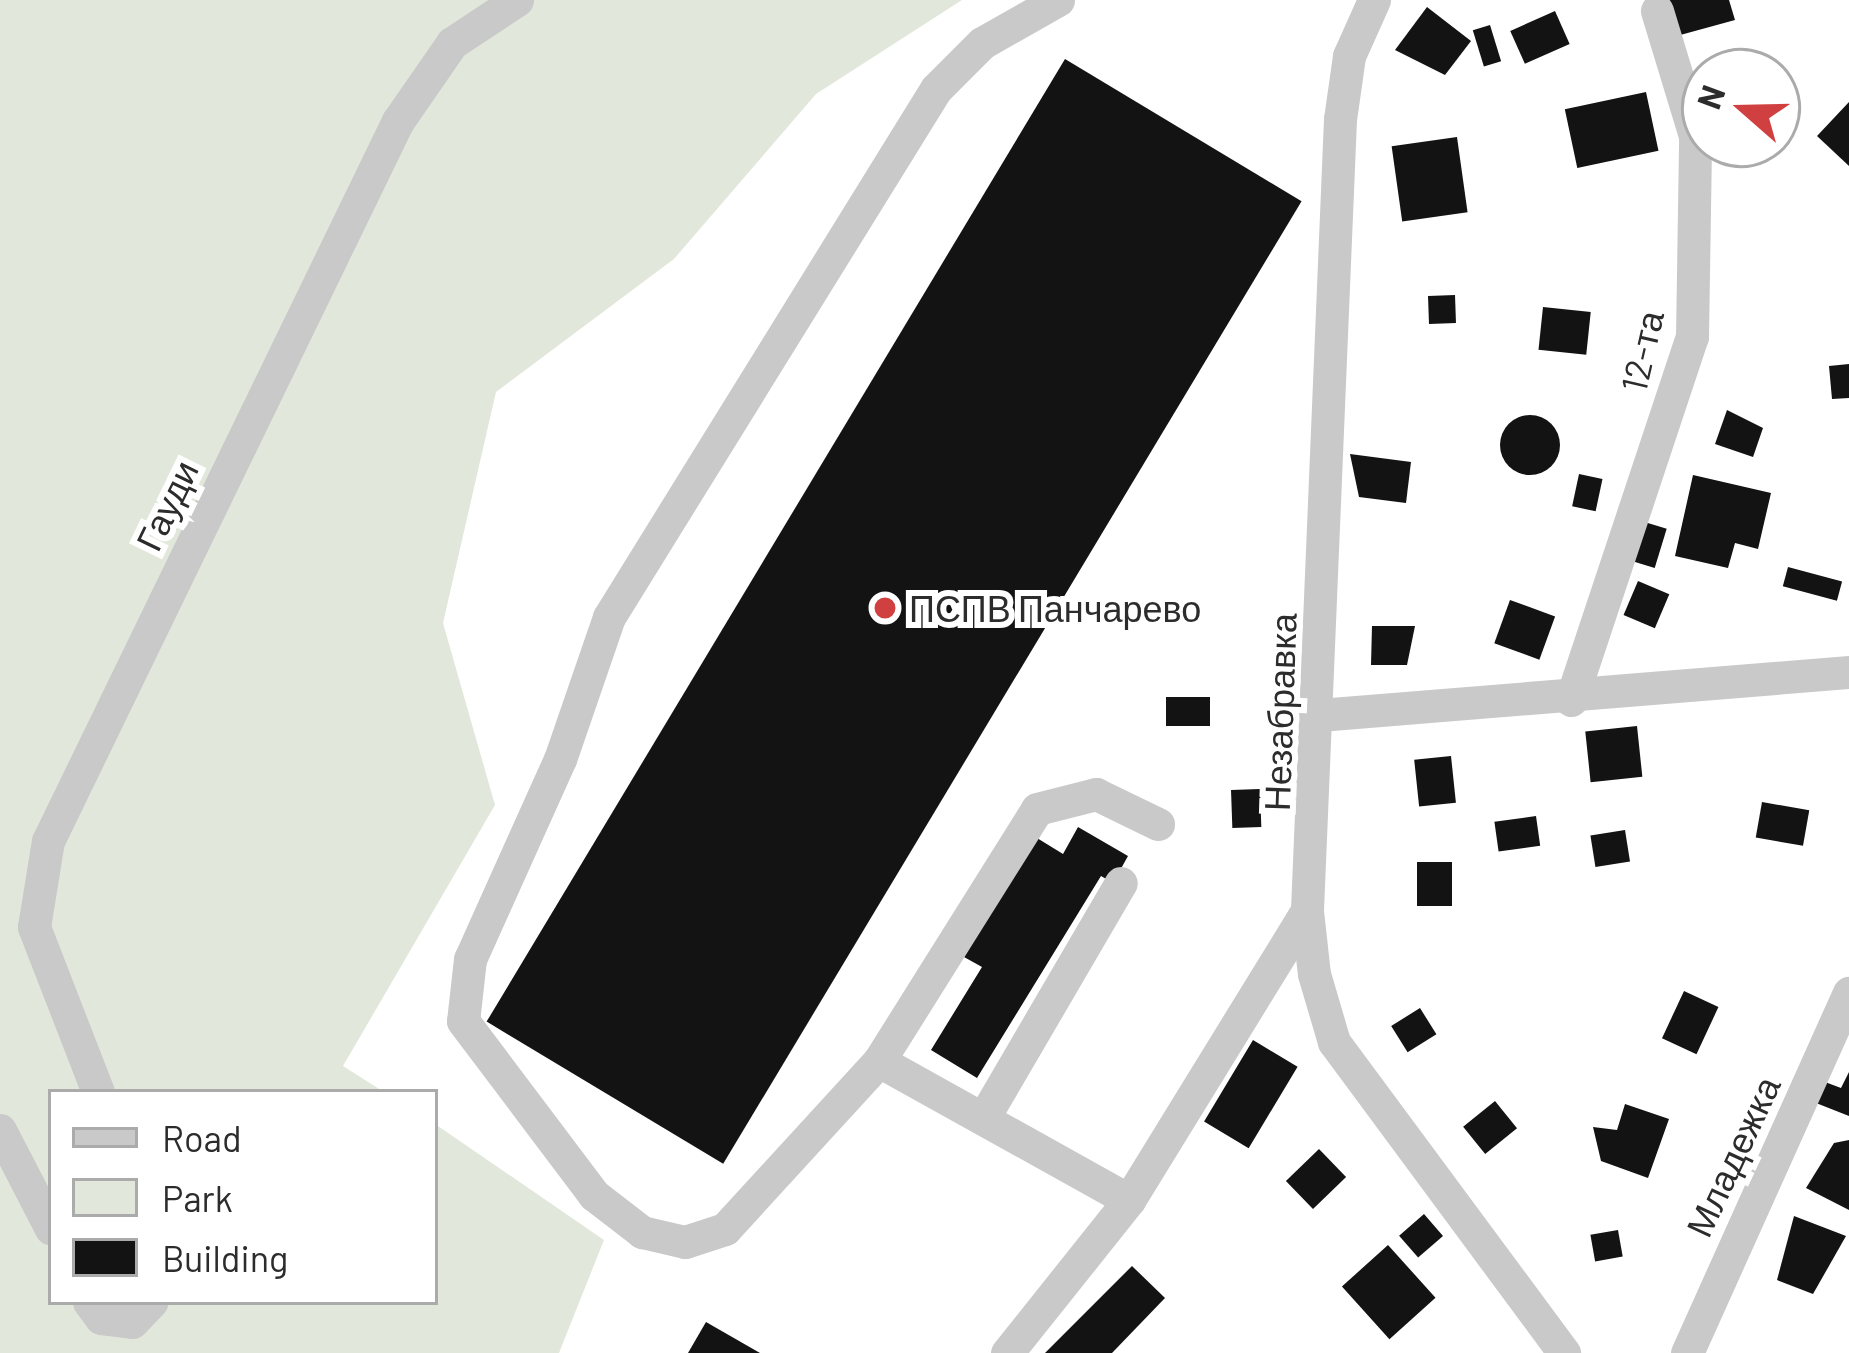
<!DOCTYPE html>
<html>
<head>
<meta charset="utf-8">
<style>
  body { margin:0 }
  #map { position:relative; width:1849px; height:1353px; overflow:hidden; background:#fff; font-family:Barlow,sans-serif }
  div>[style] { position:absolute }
  .green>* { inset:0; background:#e1e8db }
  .building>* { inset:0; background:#131313; transform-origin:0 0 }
  .round { border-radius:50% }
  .minor>* { height:33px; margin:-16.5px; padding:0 16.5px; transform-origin:16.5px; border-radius:16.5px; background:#c9c9c9 }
  .dots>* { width:33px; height:33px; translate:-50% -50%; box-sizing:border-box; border:6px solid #fff; border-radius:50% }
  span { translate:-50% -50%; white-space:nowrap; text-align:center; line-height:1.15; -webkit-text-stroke:12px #fff; paint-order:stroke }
  .street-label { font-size:36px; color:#2c2c2c }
  .poi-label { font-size:36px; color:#2c2c2c }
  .left { translate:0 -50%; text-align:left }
  .legend { position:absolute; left:48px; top:1089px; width:390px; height:216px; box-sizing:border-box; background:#fff; border:3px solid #ababab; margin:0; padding:15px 21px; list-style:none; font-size:36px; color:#2c2c2c }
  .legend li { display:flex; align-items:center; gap:24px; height:60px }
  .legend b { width:60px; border:3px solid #ababab }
  .north { position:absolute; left:1681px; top:48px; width:120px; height:120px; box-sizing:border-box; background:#fff; border:3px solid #ababab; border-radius:50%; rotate:290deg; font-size:33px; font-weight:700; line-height:48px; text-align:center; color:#2c2c2c }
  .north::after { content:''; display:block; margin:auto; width:42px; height:54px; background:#d14041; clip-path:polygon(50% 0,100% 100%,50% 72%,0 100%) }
</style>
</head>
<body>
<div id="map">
  <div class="green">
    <div style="clip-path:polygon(0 0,962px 0,816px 94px,674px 259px,496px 392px,443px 623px,495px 805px,343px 1066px,384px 1092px,51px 1092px,51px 1302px,435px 1302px,435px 1124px,604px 1240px,559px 1353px,0 1353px)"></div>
  </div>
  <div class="building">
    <div style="clip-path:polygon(1663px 0,1729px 0,1735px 20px,1673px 37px)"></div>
    <div style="clip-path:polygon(1427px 7px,1471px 41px,1445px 75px,1395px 50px)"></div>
    <div style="left:1555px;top:11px;width:36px;height:49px;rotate:66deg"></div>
    <div style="left:1490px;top:25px;width:38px;height:18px;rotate:73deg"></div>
    <div style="left:1065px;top:59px;width:276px;height:1123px;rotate:31deg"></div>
    <div style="left:1646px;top:92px;width:60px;height:83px;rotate:78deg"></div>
    <div style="clip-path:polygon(1849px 102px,1849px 166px,1817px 136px)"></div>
    <div style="left:1457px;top:137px;width:76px;height:66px;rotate:82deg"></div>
    <div style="left:1455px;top:295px;width:28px;height:27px;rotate:88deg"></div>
    <div style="left:1543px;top:307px;width:48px;height:43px;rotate:6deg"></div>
    <div style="clip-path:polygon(1849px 364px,1849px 398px,1832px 399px,1829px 366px)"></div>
    <div style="clip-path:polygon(1727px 410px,1763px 428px,1753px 457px,1715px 444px)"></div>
    <div class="round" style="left:1500px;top:415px;width:60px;height:60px"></div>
    <div style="clip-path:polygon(1350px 454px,1411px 462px,1406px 503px,1359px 497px)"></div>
    <div style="left:1579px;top:474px;width:24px;height:33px;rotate:12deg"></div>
    <div style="clip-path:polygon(1693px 475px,1771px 493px,1758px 549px,1735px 543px,1728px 568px,1675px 556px)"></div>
    <div style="left:1638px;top:520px;width:30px;height:41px;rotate:17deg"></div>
    <div style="left:1788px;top:567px;width:56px;height:20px;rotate:15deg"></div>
    <div style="left:1638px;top:581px;width:34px;height:37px;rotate:23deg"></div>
    <div style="left:1510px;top:600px;width:48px;height:46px;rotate:20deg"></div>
    <div style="clip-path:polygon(1372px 626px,1415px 626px,1407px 665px,1371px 665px)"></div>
    <div style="left:1166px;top:697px;width:44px;height:29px"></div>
    <div style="left:1637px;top:726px;width:51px;height:52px;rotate:84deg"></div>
    <div style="left:1451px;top:756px;width:47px;height:37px;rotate:84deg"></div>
    <div style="left:1260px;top:789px;width:38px;height:29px;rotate:88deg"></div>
    <div style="left:1762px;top:802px;width:48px;height:36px;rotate:10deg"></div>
    <div style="left:1536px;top:816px;width:30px;height:42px;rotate:82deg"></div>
    <div style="clip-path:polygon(1078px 827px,1128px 856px,1113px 883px,1101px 876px,977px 1078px,931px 1050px,982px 967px,964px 957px,1037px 838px,1063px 854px)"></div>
    <div style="left:1625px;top:830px;width:32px;height:35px;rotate:81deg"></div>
    <div style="left:1417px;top:862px;width:35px;height:44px"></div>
    <div style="left:1684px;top:991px;width:38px;height:52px;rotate:25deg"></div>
    <div style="left:1420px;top:1008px;width:31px;height:34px;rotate:58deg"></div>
    <div style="left:1253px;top:1040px;width:52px;height:95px;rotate:31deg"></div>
    <div style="clip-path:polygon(1849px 1072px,1849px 1116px,1816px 1103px,1825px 1082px,1841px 1088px)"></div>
    <div style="left:1495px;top:1101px;width:35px;height:41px;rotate:51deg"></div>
    <div style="clip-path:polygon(1625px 1104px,1669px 1119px,1648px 1178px,1601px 1161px,1593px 1127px,1617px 1130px)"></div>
    <div style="clip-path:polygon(1849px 1140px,1849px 1210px,1806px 1188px,1834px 1143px)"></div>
    <div style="left:1319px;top:1149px;width:39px;height:46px;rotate:46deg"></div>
    <div style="left:1424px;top:1214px;width:29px;height:33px;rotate:49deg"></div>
    <div style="clip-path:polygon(1794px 1216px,1846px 1236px,1813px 1294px,1777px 1280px)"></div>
    <div style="left:1618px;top:1230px;width:27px;height:28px;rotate:80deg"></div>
    <div style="left:1388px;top:1245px;width:71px;height:62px;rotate:48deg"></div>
    <div style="clip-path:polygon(1132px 1266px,1165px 1298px,1112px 1353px,1045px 1353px)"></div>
    <div style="clip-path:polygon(706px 1322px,760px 1353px,688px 1353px)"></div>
  </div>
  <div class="minor">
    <div style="left:1058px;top:0;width:87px;rotate:150.5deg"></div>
    <div style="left:982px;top:43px;width:65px;rotate:135deg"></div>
    <div style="left:936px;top:89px;width:621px;rotate:121.77deg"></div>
    <div style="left:609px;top:617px;width:150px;rotate:109deg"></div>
    <div style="left:560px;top:759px;width:219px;rotate:114.2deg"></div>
    <div style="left:470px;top:959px;width:62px;rotate:96.4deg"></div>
    <div style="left:463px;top:1021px;width:218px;rotate:53deg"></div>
    <div style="left:594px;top:1195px;width:61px;rotate:37.6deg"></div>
    <div style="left:642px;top:1232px;width:44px;rotate:13.1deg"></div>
    <div style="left:685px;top:1242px;width:42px;rotate:-18deg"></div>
    <div style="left:725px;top:1229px;width:228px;rotate:-47.5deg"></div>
    <div style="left:879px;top:1061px;width:286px;rotate:29.1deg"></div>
    <div style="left:1129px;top:1200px;width:339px;rotate:-58.4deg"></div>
    <div style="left:1374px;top:0;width:61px;rotate:114.1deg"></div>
    <div style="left:1349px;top:56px;width:64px;rotate:98.1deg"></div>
    <div style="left:1340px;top:119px;width:793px;rotate:92.39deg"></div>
    <div style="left:1307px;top:911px;width:63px;rotate:83.7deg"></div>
    <div style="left:1314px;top:974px;width:71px;rotate:73.6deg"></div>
    <div style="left:1334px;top:1042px;width:387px;rotate:53.5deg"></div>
    <div style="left:1571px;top:700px;width:383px;rotate:-71.6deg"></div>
    <div style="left:1692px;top:337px;width:201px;rotate:-89.1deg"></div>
    <div style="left:1695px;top:136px;width:131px;rotate:-106.9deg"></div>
    <div style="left:1319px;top:715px;width:532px;rotate:-4.64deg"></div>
    <div style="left:879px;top:1061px;width:297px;rotate:-57.9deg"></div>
    <div style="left:1037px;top:809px;width:61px;rotate:-14.3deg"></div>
    <div style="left:1096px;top:794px;width:69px;rotate:25.8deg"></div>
    <div style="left:98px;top:1092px;width:177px;rotate:-111.2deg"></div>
    <div style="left:34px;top:927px;width:87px;rotate:-80.8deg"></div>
    <div style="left:48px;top:841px;width:801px;rotate:-64.08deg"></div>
    <div style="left:398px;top:121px;width:95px;rotate:-55.3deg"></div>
    <div style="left:452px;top:43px;width:78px;rotate:-33.5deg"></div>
    <div style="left:984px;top:1117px;width:271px;rotate:-59.7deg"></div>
    <div style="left:0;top:1130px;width:111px;rotate:62.7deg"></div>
    <div style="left:89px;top:1302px;width:20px;rotate:53deg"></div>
    <div style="left:101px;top:1318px;width:31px;rotate:7deg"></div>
    <div style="left:132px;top:1322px;width:28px;rotate:-46deg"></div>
    <div style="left:1007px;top:1353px;width:196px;rotate:-51.4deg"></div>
    <div style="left:1687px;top:1353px;width:395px;rotate:-65.8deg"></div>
  </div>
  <div class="dots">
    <div style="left:885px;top:608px;background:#d14041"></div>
  </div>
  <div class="street-label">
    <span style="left:1641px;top:351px;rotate:-77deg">12-та</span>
    <span style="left:166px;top:505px;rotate:-64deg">Гауди</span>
    <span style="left:1279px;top:712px;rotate:-88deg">Незабравка</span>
    <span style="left:1732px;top:1156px;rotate:-65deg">Младежка</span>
  </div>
  <div class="poi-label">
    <span class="left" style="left:909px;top:608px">ПСПВ Панчарево</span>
  </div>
  <ul class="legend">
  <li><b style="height:15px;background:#c9c9c9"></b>Road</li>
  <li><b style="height:33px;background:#e1e8db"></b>Park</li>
  <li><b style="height:33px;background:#131313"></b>Building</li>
  </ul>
  <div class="north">N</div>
</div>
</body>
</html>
